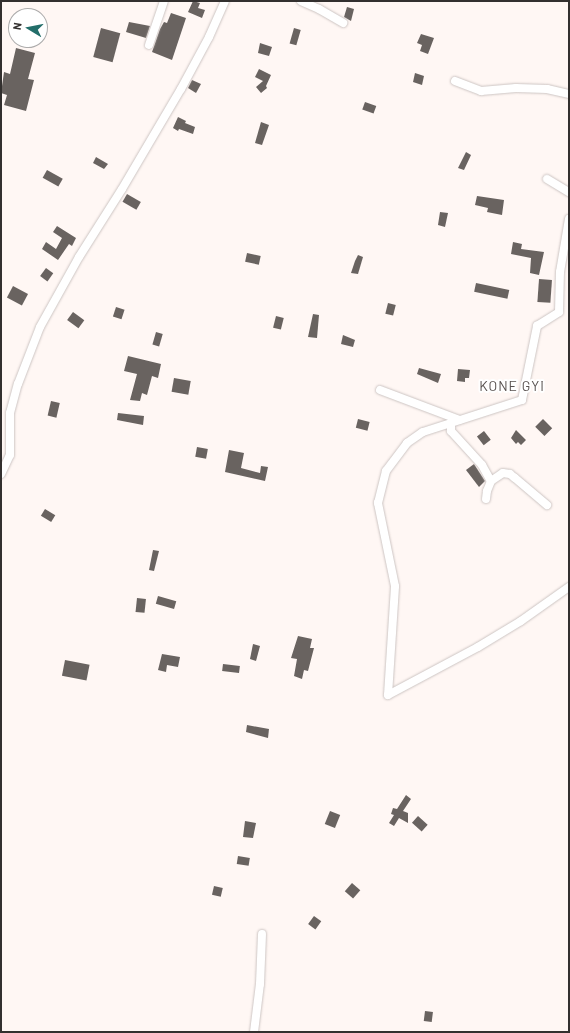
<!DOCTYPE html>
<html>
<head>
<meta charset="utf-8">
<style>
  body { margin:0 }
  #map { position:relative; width:570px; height:1033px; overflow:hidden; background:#fff7f4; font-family:Barlow,sans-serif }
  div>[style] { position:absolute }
  .building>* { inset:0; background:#696360; transform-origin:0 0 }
  .roads { filter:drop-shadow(0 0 1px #cdc5c3) drop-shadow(0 0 1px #cdc5c3) }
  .minor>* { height:8px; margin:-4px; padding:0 4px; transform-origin:4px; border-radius:4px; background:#fff }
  span { translate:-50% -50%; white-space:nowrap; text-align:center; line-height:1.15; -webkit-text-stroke:4px #fff; paint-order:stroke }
  .quarter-label { font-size:14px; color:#595250; letter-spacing:1px }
  .frame { position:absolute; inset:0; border:2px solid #33302f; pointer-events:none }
  .north { position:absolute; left:8px; top:8px; width:40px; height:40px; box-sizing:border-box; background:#fff; border:1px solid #adacac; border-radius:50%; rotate:280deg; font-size:11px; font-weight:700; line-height:16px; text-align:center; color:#33302f }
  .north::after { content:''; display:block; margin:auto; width:14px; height:18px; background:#236e6a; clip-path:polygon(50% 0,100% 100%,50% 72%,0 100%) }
</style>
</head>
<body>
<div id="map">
  <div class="building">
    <div style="clip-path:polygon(193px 1px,200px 3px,198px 8px,205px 10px,202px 18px,188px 12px)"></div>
    <div style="clip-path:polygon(347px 7px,354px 9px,351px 21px,344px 17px)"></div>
    <div style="clip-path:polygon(171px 13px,186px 18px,172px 60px,152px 52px,160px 29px,164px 22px,167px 23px)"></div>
    <div style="clip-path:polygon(129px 22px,150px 26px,146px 38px,126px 32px)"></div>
    <div style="left:101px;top:28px;width:20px;height:30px;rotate:15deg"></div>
    <div style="left:294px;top:28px;width:7px;height:16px;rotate:16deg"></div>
    <div style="clip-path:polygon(421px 34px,434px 38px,428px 54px,420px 51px,422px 45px,417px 43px)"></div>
    <div style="clip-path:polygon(260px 43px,272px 47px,269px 56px,258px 53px)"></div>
    <div style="clip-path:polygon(16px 48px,35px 53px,28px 79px,34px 80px,26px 111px,4px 105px,7px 95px,1px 93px,4px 72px,10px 74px)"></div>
    <div style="clip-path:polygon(259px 69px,271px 75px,266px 86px,267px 88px,261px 93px,256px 87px,263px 81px,255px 77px)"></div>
    <div style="clip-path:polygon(415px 73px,424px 76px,422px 85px,413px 82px)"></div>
    <div style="clip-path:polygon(192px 80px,201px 84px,196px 93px,188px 88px)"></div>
    <div style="left:365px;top:102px;width:12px;height:8px;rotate:20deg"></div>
    <div style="clip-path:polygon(178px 117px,186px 121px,185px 123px,195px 127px,193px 134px,179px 129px,178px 131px,173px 128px)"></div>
    <div style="clip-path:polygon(261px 122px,269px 125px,262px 145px,255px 143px)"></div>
    <div style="clip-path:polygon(466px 152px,471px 155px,464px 170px,458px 168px)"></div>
    <div style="clip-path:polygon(96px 157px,108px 164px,104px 169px,93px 163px)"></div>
    <div style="left:47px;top:170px;width:18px;height:9px;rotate:29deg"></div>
    <div style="left:127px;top:194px;width:16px;height:9px;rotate:30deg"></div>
    <div style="clip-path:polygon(477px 196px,504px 200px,502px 215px,487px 212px,488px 208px,475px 205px)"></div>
    <div style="clip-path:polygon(440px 212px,448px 213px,445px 227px,438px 225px)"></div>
    <div style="clip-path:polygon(57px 226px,76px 238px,72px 246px,69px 244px,58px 260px,42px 249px,46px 242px,56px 249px,62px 238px,53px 232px)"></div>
    <div style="clip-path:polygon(513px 242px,522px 244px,521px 249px,544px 252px,539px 275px,530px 273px,531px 258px,511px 254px)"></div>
    <div style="left:247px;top:253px;width:14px;height:9px;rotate:12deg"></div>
    <div style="clip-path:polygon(358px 255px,363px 257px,358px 274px,351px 273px,355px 261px)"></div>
    <div style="left:46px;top:268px;width:9px;height:10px;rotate:36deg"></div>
    <div style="left:539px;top:279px;width:13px;height:23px;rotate:4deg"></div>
    <div style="left:476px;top:283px;width:34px;height:9px;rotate:12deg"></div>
    <div style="left:13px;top:286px;width:17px;height:13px;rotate:28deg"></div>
    <div style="left:388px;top:303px;width:8px;height:11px;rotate:14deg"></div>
    <div style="left:116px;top:307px;width:9px;height:10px;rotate:18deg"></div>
    <div style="left:73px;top:312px;width:14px;height:10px;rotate:36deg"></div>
    <div style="clip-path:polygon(313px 314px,319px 315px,317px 338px,308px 337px)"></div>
    <div style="left:276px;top:316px;width:8px;height:12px;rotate:14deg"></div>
    <div style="left:156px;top:332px;width:7px;height:13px;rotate:16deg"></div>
    <div style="clip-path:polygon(343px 335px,355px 340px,353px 347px,341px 344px)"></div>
    <div style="clip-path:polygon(128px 356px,161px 364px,158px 378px,152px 376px,147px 395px,142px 393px,140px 401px,130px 400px,137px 374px,124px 371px)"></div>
    <div style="clip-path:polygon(419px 368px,441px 374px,438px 383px,417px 374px)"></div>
    <div style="clip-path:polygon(458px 369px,470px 370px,469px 378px,465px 378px,465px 382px,457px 381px)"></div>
    <div style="left:174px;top:378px;width:17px;height:14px;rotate:10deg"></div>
    <div style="left:51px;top:401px;width:9px;height:15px;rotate:13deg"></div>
    <div style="clip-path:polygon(118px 413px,144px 416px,143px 425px,117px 420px)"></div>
    <div style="left:358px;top:419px;width:12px;height:9px;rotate:14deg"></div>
    <div style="left:543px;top:419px;width:13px;height:11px;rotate:45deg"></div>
    <div style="clip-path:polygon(516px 430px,526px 440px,521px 445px,518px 442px,516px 444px,511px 438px)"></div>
    <div style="left:484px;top:431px;width:11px;height:9px;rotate:52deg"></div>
    <div style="left:197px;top:447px;width:11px;height:10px;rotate:10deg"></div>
    <div style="clip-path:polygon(229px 450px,244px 453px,241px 468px,260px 473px,261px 466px,268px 467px,265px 481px,225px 472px)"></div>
    <div style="clip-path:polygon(474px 464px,485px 481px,479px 487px,466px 470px)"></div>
    <div style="left:45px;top:509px;width:12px;height:8px;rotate:31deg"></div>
    <div style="clip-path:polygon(153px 550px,159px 551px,154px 571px,149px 570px)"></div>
    <div style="left:158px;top:596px;width:19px;height:8px;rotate:16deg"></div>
    <div style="left:137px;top:598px;width:9px;height:14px;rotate:6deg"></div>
    <div style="clip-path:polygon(298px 636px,312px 639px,310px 648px,314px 648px,308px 671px,304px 670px,302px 679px,294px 676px,297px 659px,291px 658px)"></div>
    <div style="clip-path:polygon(253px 644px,260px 646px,256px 661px,250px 659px)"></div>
    <div style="clip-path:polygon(162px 654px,180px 657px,178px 667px,167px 665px,166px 672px,158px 670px)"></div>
    <div style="left:65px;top:660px;width:25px;height:16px;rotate:11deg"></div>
    <div style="left:223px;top:664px;width:17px;height:7px;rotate:7deg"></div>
    <div style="clip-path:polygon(247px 725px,269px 729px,268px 738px,246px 732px)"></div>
    <div style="clip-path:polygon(406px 795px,411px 799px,403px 811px,408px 813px,408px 823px,399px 818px,394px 826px,389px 823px,394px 815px,391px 814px,393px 808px,397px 809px)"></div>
    <div style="left:330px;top:811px;width:11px;height:14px;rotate:22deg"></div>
    <div style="left:418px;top:816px;width:13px;height:9px;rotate:42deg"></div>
    <div style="clip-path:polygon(245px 821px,256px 823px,253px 838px,243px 837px)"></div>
    <div style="left:238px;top:856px;width:12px;height:8px;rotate:9deg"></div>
    <div style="left:352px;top:883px;width:11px;height:11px;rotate:41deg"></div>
    <div style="left:214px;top:886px;width:9px;height:9px;rotate:13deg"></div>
    <div style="left:314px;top:916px;width:9px;height:10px;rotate:36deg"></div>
    <div style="left:425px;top:1011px;width:8px;height:10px;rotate:7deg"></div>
  </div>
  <div class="roads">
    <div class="minor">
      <div style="left:301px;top:1px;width:20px;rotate:24deg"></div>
      <div style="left:319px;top:9px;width:28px;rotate:30deg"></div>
      <div style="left:149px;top:45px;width:46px;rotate:-71.2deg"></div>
      <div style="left:455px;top:81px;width:28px;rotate:21deg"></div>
      <div style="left:481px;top:91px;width:35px;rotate:-5deg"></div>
      <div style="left:516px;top:88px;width:31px;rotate:2deg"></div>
      <div style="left:547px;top:89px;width:23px;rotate:13deg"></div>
      <div style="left:547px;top:179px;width:26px;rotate:31deg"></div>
      <div style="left:380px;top:390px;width:85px;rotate:20.6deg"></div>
      <div style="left:451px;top:423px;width:8px;rotate:90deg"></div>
      <div style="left:451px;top:431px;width:46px;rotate:47.6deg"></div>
      <div style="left:482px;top:465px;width:18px;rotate:61deg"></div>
      <div style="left:1px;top:474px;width:21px;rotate:-65deg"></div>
      <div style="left:10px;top:455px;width:42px;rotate:-90deg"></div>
      <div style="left:10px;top:413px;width:30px;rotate:-75deg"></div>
      <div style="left:18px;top:384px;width:61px;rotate:-68.9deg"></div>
      <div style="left:40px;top:327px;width:80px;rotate:-60.9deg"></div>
      <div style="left:79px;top:257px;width:80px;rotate:-57.7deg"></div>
      <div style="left:122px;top:189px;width:116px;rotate:-59.5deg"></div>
      <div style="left:181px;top:89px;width:59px;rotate:-61.7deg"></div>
      <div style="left:209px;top:37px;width:39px;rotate:-66deg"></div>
      <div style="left:486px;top:499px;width:8px;rotate:-83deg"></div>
      <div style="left:487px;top:491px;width:11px;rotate:-68deg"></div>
      <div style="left:491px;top:481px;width:14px;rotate:-34deg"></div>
      <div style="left:503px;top:473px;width:7px;rotate:8deg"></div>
      <div style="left:510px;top:474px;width:6px;rotate:39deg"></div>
      <div style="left:515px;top:478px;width:42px;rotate:40.2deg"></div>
      <div style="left:388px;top:695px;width:109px;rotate:-86.3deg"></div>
      <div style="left:395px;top:586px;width:85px;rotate:-101.6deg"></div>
      <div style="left:378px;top:503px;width:33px;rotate:-76deg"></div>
      <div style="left:386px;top:471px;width:35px;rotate:-53deg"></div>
      <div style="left:407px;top:443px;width:19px;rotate:-35deg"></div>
      <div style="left:423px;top:432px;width:104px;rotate:-17.9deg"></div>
      <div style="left:522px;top:400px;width:76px;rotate:-78.5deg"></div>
      <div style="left:537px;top:326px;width:26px;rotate:-32deg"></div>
      <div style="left:559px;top:312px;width:40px;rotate:-88.6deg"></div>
      <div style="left:560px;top:272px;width:54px;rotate:-80.4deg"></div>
      <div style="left:388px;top:695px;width:102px;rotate:-28.1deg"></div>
      <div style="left:478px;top:647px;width:50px;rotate:-31.2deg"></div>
      <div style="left:521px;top:621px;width:59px;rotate:-35.3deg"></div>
      <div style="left:254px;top:1032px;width:48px;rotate:-82.9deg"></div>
      <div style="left:260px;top:984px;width:50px;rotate:-87.7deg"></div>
    </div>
  </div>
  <div class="quarter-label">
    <span style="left:512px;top:386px">KONE GYI</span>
  </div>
  <div class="frame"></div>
  <div class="north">N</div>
</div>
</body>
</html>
